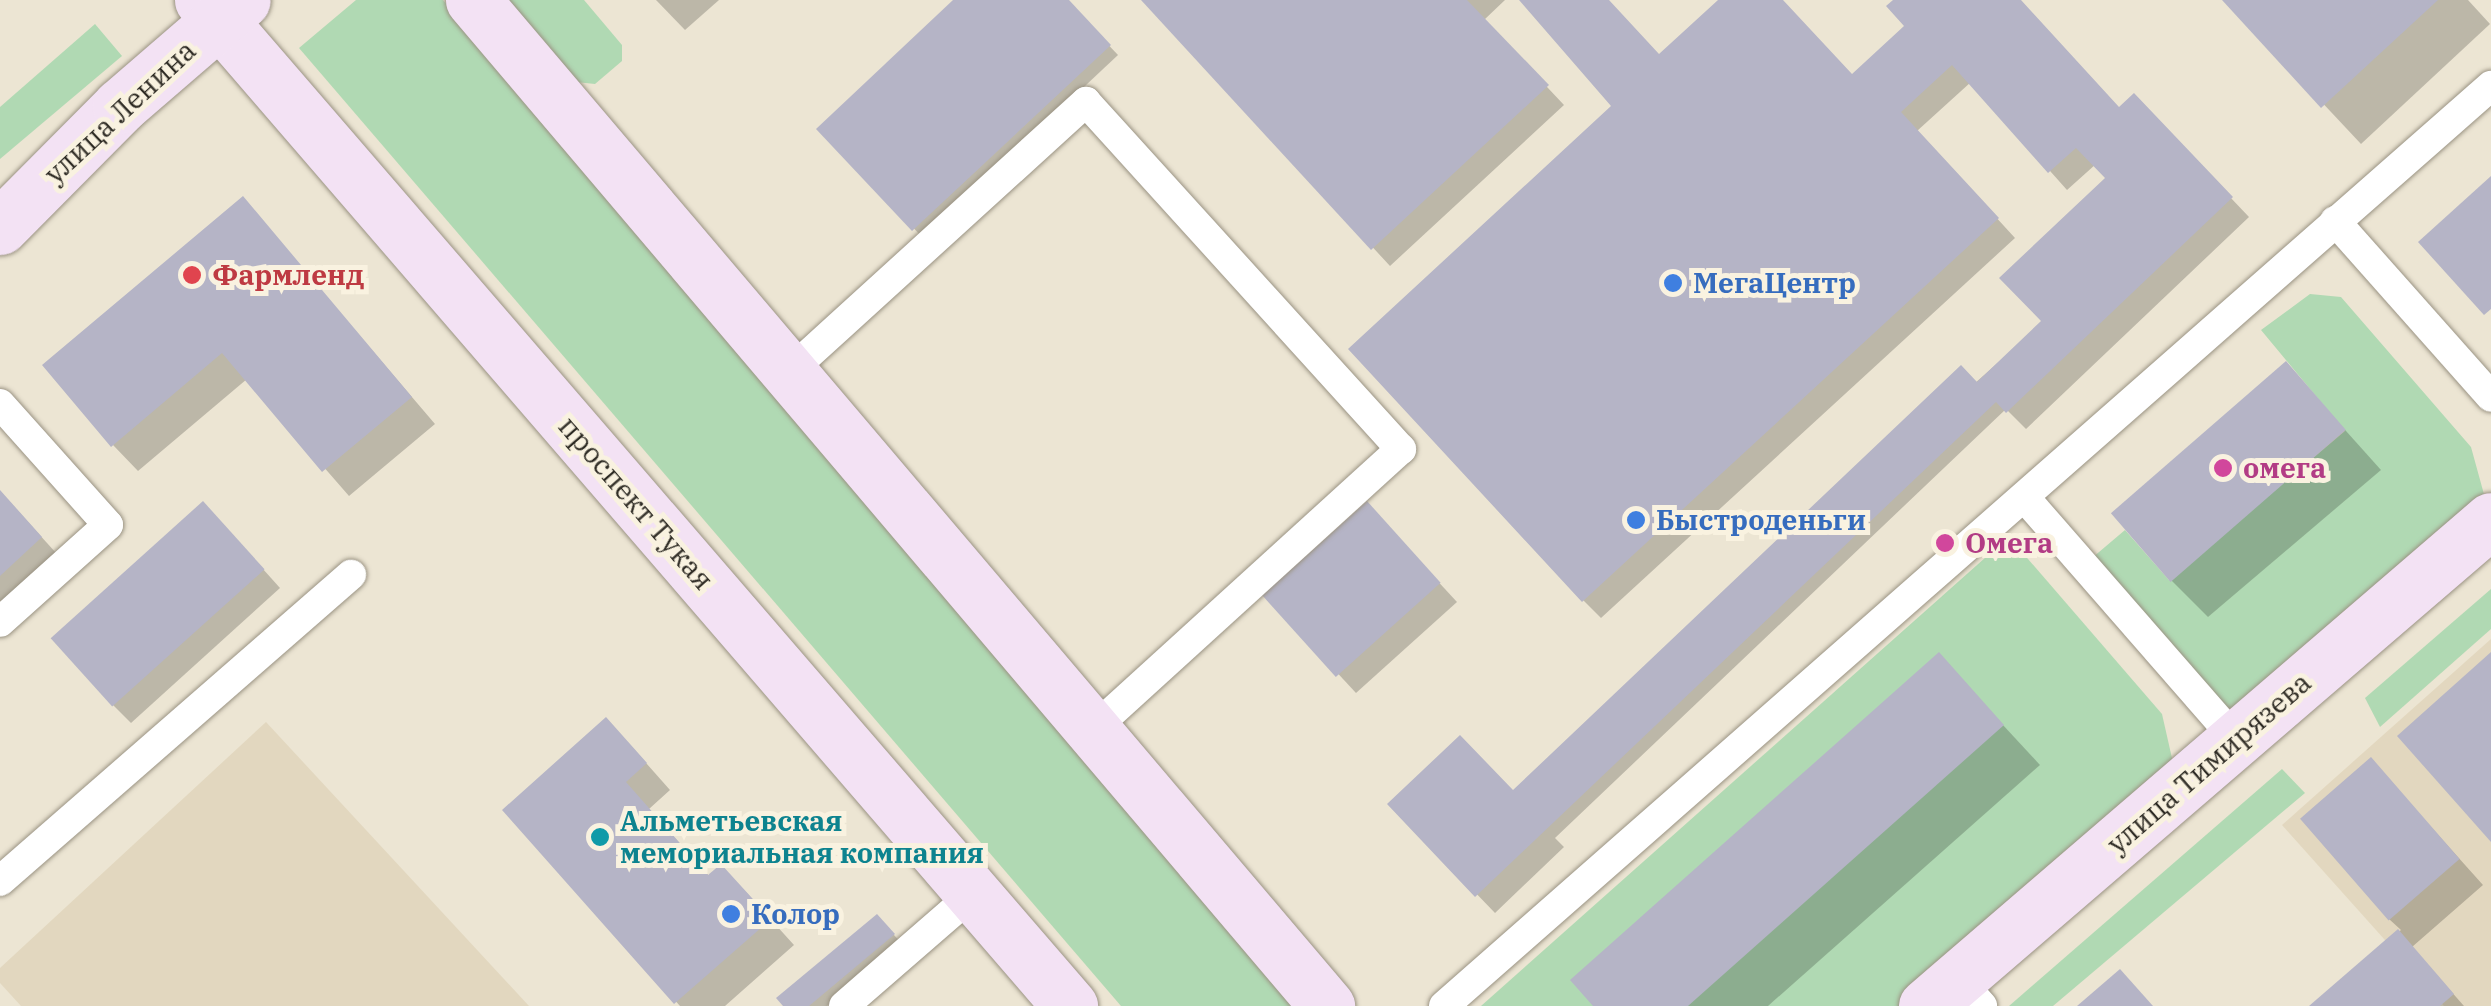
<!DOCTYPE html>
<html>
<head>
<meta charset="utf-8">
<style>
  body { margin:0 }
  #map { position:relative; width:2491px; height:1006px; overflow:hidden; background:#ece5d3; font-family:"IBM Plex Serif",serif }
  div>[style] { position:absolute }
  .built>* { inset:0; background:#e2d7bf }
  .green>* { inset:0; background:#b0d9b3 }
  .shadow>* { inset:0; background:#0003 }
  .building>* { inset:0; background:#b5b4c6; transform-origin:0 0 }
  .roads { filter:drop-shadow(0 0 2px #9a9383) drop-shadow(0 0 2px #9a9383) }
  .lane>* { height:30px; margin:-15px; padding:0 15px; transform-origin:15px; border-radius:15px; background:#fff }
  .secondary>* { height:55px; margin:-27.5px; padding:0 27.5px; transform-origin:27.5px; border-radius:27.5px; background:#f3e2f4 }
  .dots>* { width:28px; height:28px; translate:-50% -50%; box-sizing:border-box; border:5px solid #f9f2e0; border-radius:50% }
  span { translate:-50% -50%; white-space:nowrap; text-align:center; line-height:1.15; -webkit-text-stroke:10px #f9f2e0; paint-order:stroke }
  .street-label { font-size:28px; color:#2d2a23 }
  .health-label { font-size:28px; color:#be3a42; font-weight:700 }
  .left { translate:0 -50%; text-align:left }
  .shop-label { font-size:28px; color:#366cbe; font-weight:700 }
  .hotel-label { font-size:28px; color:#b23c85; font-weight:700 }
  .culture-label { font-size:28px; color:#0d838f; font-weight:700 }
</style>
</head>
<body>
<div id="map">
  <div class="built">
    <div style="clip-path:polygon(2491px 639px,2491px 1006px,2444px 1006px,2282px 825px)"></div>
    <div style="clip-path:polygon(266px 722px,529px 1006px,21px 1006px,0 983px,0 968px)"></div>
  </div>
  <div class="green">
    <div style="clip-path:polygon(356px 0,443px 0,1305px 1006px,1121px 1006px,299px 48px)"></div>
    <div style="clip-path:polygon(507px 0,584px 0,622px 45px,622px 61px,595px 84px,576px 82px)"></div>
    <div style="clip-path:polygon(95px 24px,122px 56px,0 159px,0 107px)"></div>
    <div style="clip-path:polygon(2310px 294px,2341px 297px,2471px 447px,2485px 498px,2240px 711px,2219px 705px,2092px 558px,2125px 530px,2169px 580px,2345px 431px,2261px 330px)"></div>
    <div style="clip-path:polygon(1995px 549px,2022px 552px,2162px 714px,2174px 767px,1900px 1006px,1481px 1006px)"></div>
    <div style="clip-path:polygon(2491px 589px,2491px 629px,2380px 727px,2365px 698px)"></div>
    <div style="clip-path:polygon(2282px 769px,2305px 793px,2053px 1006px,2009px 1006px)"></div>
  </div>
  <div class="shadow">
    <div style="clip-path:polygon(656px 0,719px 0,685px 30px)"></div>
    <div style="clip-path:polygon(956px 0,1066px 0,1118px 55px,923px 238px,820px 129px)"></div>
    <div style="clip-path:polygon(1144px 0,1505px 0,1484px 20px,1564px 105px,1390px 266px)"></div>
    <div style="clip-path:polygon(1522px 0,1607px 0,1659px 57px,1721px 0,1781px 0,1853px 77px,1908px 26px,1896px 0,2020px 0,2119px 110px,2152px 115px,2249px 217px,2026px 429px,2006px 409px,1555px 838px,1564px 847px,1495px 913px,1390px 804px,1513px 793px,2045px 321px,2108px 178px,2096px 164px,2067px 190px,1971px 82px,1917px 131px,2015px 238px,1601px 618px,1583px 600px,1615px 106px)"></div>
    <div style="clip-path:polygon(2226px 0,2468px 0,2490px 24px,2361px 144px)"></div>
    <div style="clip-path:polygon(243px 199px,435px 424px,349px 496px,247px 379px,138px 471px,113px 445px)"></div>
    <div style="clip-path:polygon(2286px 364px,2381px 470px,2208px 617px,2170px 579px)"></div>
    <div style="clip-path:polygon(0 491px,66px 564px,0 624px)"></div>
    <div style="clip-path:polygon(221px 522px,280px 588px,131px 723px,113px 705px)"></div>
    <div style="clip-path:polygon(1384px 523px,1457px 602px,1356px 693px,1266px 596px)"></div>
    <div style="clip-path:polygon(1939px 656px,2040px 765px,1768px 1006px,1596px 1006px)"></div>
    <div style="clip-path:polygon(631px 746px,670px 790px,649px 809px,710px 877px,746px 892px,794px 945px,725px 1006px,680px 1006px,505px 810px)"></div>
    <div style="clip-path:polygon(2371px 760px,2483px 885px,2412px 947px,2464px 1006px,2313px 1006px,2401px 930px,2389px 919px)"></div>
    <div style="clip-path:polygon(886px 926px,902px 944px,827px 1006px,786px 1006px)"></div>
  </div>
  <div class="building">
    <div style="clip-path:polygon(953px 0,1069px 0,1111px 45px,912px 231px,816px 129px)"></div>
    <div style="clip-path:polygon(1141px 0,1467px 0,1549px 85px,1371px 250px)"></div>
    <div style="clip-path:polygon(1519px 0,1609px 0,1659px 54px,1718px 0,1783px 0,1852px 74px,1904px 26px,1886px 6px,1893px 0,2021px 0,2119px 107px,2134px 93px,2233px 197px,2006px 413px,1996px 402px,1475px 897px,1387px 804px,1460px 735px,1513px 790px,1961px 365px,1977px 382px,2041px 321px,1999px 278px,2105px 178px,2076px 148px,2048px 173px,1952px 65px,1901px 112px,1999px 218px,1582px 602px,1348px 349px,1611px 106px)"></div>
    <div style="clip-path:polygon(2222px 0,2438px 0,2321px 108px)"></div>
    <div style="clip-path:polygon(2491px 176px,2491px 309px,2484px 315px,2418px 242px)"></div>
    <div style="clip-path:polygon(243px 196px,412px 397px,322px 472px,222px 353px,111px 447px,42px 365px)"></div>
    <div style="left:2286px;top:361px;width:91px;height:232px;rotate:49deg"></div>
    <div style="clip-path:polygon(0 490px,42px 537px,0 576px)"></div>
    <div style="left:203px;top:501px;width:92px;height:205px;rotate:48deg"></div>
    <div style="left:1367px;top:501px;width:110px;height:141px;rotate:48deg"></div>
    <div style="clip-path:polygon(1939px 652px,2004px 725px,1688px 1006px,1593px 1006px,1570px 980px)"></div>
    <div style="clip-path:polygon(2491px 652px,2491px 842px,2397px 736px)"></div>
    <div style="clip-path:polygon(606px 717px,647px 763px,626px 782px,708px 875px,721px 864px,771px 919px,674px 1004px,502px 810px)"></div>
    <div style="left:2371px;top:757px;width:135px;height:94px;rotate:49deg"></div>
    <div style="clip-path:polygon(877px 914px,895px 934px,809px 1006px,783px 1006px,776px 998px)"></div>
    <div style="clip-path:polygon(2398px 929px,2454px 994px,2440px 1006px,2309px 1006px)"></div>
    <div style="clip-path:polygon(2120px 969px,2153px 1006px,2077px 1006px)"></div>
  </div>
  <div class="roads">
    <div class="lane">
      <div style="left:2335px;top:221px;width:235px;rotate:48.4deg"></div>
      <div style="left:788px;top:373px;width:403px;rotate:-42.3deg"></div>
      <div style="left:1086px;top:102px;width:469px;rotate:47.8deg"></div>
      <div style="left:1401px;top:449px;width:418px;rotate:137.7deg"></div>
      <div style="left:0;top:404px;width:162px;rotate:48.2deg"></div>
      <div style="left:108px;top:525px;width:145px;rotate:138.1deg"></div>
      <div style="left:2025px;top:498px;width:322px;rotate:48.9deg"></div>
      <div style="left:0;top:881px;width:466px;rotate:-41.1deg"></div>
      <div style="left:1958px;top:979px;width:36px;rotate:48deg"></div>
      <div style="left:844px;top:1006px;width:171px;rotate:-41deg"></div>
      <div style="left:1444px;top:1006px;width:1394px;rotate:-41.31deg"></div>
    </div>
    <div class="secondary">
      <div style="left:202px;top:0;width:1329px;rotate:49.21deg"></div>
      <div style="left:473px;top:0;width:1320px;rotate:49.67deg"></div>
      <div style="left:0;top:227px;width:170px;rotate:-45.2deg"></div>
      <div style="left:120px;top:106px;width:162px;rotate:-40.8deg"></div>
      <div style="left:1926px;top:1006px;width:745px;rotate:-40.7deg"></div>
    </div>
  </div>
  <div class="dots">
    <div style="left:192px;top:275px;background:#e0444e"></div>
    <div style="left:1673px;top:283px;background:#3f7fe0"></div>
    <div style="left:2223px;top:468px;background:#d1479c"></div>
    <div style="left:1636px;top:520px;background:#3f7fe0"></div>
    <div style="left:1945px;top:543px;background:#d1479c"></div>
    <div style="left:600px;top:837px;background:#0f9aa8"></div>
    <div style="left:731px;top:914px;background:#3f7fe0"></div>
  </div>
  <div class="street-label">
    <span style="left:120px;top:112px;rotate:-43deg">улица Ленина</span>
    <span style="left:636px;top:503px;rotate:49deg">проспект Тукая</span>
    <span style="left:2209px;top:763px;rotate:-41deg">улица Тимирязева</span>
  </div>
  <div class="health-label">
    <span class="left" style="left:212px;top:275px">Фармленд</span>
  </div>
  <div class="shop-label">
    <span class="left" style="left:1693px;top:283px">МегаЦентр</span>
    <span class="left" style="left:1656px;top:520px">Быстроденьги</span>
    <span class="left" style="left:751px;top:914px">Колор</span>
  </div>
  <div class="hotel-label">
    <span class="left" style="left:2243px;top:468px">омега</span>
    <span class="left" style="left:1965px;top:543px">Омега</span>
  </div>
  <div class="culture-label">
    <span class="left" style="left:620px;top:837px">Альметьевская<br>мемориальная компания</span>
  </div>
</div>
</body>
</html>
